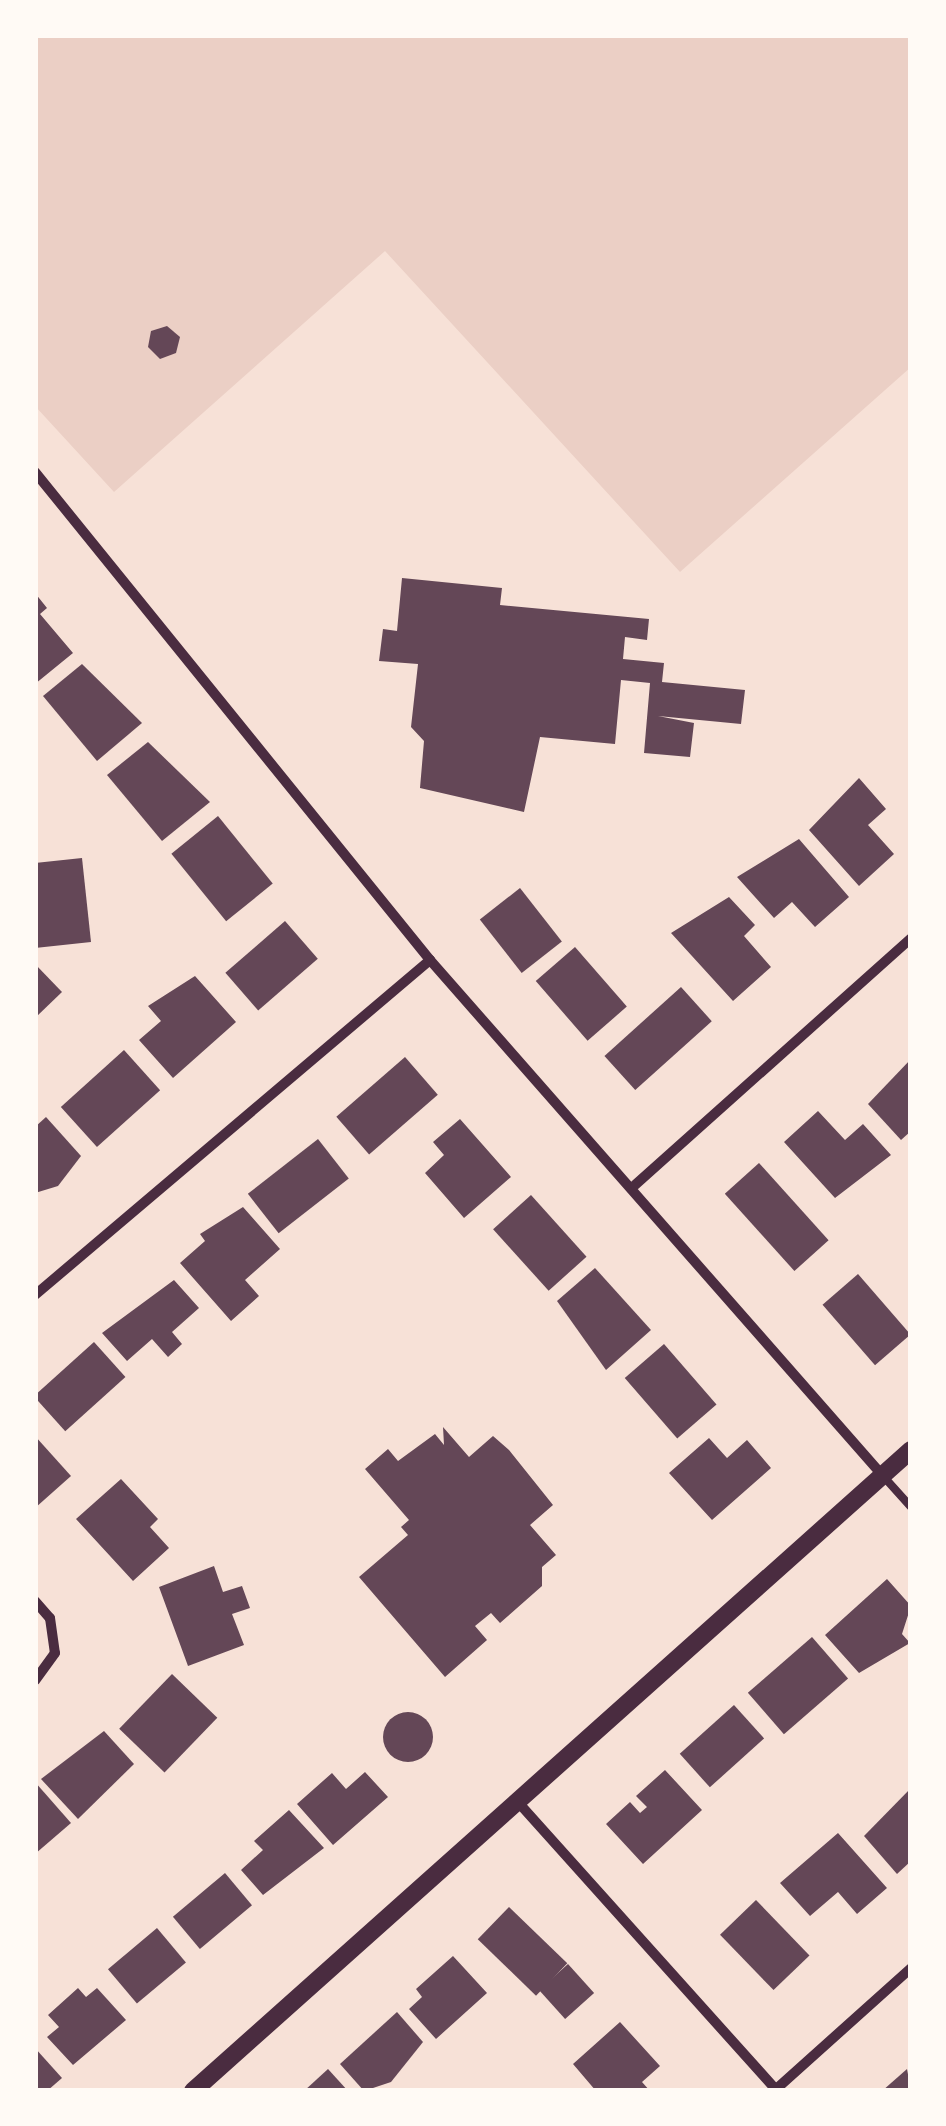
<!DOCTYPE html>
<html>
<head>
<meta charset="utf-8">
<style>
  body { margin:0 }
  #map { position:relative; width:946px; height:2126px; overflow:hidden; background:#f7e1d7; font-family:"Noto Serif",serif }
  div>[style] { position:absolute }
  .green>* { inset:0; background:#ebcfc5 }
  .building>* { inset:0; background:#644757; transform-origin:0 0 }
  .round { border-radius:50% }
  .service>* { height:8px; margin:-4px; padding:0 4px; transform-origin:4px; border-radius:4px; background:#4a2c40 }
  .minor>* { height:10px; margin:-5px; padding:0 5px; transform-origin:5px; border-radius:5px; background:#4a2c40 }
  .tertiary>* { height:18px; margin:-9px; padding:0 9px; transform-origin:9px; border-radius:9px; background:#4a2c40 }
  span { translate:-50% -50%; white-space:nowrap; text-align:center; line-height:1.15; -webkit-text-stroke:9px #fffaf5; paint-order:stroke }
  .frame { position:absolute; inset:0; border:38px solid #fffaf5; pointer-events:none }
</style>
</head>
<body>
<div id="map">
  <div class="green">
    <div style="clip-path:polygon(35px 35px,911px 35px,911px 367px,680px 572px,385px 251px,114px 492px,35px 406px)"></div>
  </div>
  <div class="building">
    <div style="clip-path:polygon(167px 326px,180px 337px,176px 353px,160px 359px,148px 347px,151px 331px)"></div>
    <div style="clip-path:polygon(402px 578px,502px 588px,500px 605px,649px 619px,647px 640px,625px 637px,623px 659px,664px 663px,662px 682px,745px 690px,741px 724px,658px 716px,694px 723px,690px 757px,644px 753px,650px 683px,621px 680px,615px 744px,540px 737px,524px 812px,420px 788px,424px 741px,411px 727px,418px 664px,379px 661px,383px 629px,397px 631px)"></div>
    <div style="clip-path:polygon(35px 593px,47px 608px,40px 614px,73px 653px,35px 684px)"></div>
    <div style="clip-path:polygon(82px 664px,142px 723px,97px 761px,43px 696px)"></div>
    <div style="clip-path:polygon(148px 742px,210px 802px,162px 841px,107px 775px)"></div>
    <div style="clip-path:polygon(859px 778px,886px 809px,868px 825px,894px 854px,859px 886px,809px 830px)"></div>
    <div style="left:218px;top:816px;width:87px;height:60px;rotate:51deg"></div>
    <div style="clip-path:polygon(799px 839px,849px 897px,815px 927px,792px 902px,774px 918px,737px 877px)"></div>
    <div style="clip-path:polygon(82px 858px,91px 942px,35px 948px,35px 863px)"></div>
    <div style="left:520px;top:888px;width:68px;height:51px;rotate:52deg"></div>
    <div style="clip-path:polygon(729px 897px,755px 925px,744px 936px,771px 967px,733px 1001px,671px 933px)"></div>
    <div style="left:285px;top:921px;width:50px;height:79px;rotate:49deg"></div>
    <div style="left:575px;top:947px;width:79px;height:52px;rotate:49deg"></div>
    <div style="clip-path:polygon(35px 964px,62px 992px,35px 1018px)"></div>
    <div style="clip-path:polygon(195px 976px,236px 1022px,173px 1078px,139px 1040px,161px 1021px,148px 1006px)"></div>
    <div style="left:681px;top:987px;width:46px;height:103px;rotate:48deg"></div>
    <div style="left:124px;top:1050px;width:54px;height:85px;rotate:48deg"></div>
    <div style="left:405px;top:1057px;width:50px;height:91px;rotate:49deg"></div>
    <div style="clip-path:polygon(911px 1059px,911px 1131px,901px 1140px,868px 1104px)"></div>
    <div style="clip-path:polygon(818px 1111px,845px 1140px,863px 1124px,891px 1155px,835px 1198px,784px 1142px)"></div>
    <div style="clip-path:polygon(46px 1117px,81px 1156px,58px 1186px,35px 1193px,35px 1127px)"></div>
    <div style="clip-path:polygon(460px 1119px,511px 1177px,464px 1218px,425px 1173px,444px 1155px,433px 1142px)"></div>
    <div style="left:318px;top:1139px;width:50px;height:89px;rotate:52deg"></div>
    <div style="left:759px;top:1163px;width:104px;height:46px;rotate:48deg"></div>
    <div style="left:531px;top:1195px;width:83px;height:51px;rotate:48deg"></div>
    <div style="clip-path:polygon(243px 1207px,280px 1249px,245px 1280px,259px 1296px,231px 1321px,180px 1263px,205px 1241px,200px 1234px)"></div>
    <div style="clip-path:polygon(595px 1268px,651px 1330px,606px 1370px,557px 1301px)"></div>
    <div style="left:858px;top:1274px;width:80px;height:47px;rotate:49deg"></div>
    <div style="clip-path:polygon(174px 1280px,199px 1308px,172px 1332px,182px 1344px,168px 1357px,152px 1339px,127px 1361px,102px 1333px)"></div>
    <div style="left:94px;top:1342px;width:47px;height:81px;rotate:48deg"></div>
    <div style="left:664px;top:1344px;width:80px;height:52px;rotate:49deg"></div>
    <div style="clip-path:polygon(443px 1427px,469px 1457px,493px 1436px,509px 1450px,553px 1505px,530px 1525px,556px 1555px,542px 1567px,542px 1586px,500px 1623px,491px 1613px,475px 1626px,487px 1640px,445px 1677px,359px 1577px,408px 1535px,401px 1527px,409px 1520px,365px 1469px,388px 1449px,398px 1461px,435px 1434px,444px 1445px)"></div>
    <div style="clip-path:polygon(35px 1436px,71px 1476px,35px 1508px)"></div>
    <div style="clip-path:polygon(709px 1438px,727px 1458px,747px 1440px,771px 1468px,712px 1520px,669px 1473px)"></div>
    <div style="clip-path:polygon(121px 1479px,158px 1519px,150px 1527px,169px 1548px,133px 1581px,76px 1519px)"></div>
    <div style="clip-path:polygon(214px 1566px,223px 1592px,242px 1586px,250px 1608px,232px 1614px,244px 1645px,188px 1666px,159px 1587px)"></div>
    <div style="clip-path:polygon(887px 1579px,911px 1606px,902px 1634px,910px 1643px,859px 1673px,825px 1635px)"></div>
    <div style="left:812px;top:1637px;width:55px;height:85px;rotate:49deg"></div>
    <div style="left:172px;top:1674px;width:63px;height:76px;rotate:44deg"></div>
    <div style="left:734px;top:1705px;width:45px;height:73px;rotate:48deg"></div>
    <div class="round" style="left:383px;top:1712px;width:50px;height:50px"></div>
    <div style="clip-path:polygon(104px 1731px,134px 1764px,78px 1819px,41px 1779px)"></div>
    <div style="clip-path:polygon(665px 1770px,702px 1810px,643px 1864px,606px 1824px,630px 1802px,640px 1813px,647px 1807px,636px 1796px)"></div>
    <div style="clip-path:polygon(365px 1772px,388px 1797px,333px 1845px,297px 1804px,332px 1773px,346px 1789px)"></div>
    <div style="clip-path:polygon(35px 1782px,71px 1823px,35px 1854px)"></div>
    <div style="clip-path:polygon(911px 1788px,911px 1861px,897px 1874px,864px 1836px)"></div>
    <div style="clip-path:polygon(289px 1810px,324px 1848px,263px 1895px,241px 1870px,263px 1850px,254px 1841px)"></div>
    <div style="clip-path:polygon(838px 1833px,887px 1888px,857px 1914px,838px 1892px,810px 1916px,780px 1883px)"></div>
    <div style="left:225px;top:1873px;width:42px;height:68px;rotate:50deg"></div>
    <div style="left:756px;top:1900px;width:77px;height:50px;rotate:46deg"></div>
    <div style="left:509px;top:1907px;width:81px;height:45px;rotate:44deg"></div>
    <div style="left:157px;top:1928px;width:45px;height:64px;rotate:50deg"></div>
    <div style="clip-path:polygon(453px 1956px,487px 1993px,436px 2039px,409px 2009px,422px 1997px,416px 1989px)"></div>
    <div style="left:568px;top:1964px;width:39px;height:39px;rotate:48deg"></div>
    <div style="clip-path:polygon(78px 1988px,86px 1997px,97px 1988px,126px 2020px,73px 2065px,47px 2037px,59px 2027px,48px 2015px)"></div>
    <div style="clip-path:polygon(397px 2012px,423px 2042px,391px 2082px,364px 2091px,340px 2064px)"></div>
    <div style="clip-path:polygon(620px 2022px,660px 2066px,642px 2082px,650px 2091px,596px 2091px,573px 2064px)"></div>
    <div style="clip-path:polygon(35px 2048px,62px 2078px,47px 2091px,35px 2091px)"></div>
    <div style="clip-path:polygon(328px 2069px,348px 2091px,304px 2091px)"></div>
    <div style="clip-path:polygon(907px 2069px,911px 2091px,882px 2091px)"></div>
  </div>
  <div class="service">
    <div style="left:884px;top:1477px;width:40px;rotate:48deg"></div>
  </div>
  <div class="minor">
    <div style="left:35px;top:472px;width:628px;rotate:51.01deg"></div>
    <div style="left:430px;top:960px;width:687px;rotate:48.72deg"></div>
    <div style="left:635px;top:1185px;width:370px;rotate:-41.8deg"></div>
    <div style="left:35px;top:1295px;width:518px;rotate:-40.3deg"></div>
    <div style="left:35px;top:1601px;width:23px;rotate:49deg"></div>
    <div style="left:50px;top:1618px;width:35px;rotate:82deg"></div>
    <div style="left:55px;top:1653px;width:34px;rotate:126deg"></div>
    <div style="left:517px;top:1801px;width:389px;rotate:48.1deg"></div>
    <div style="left:774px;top:2091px;width:184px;rotate:-41.9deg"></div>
  </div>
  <div class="tertiary">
    <div style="left:193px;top:2091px;width:962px;rotate:-41.76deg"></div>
  </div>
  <div class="frame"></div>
</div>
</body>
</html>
